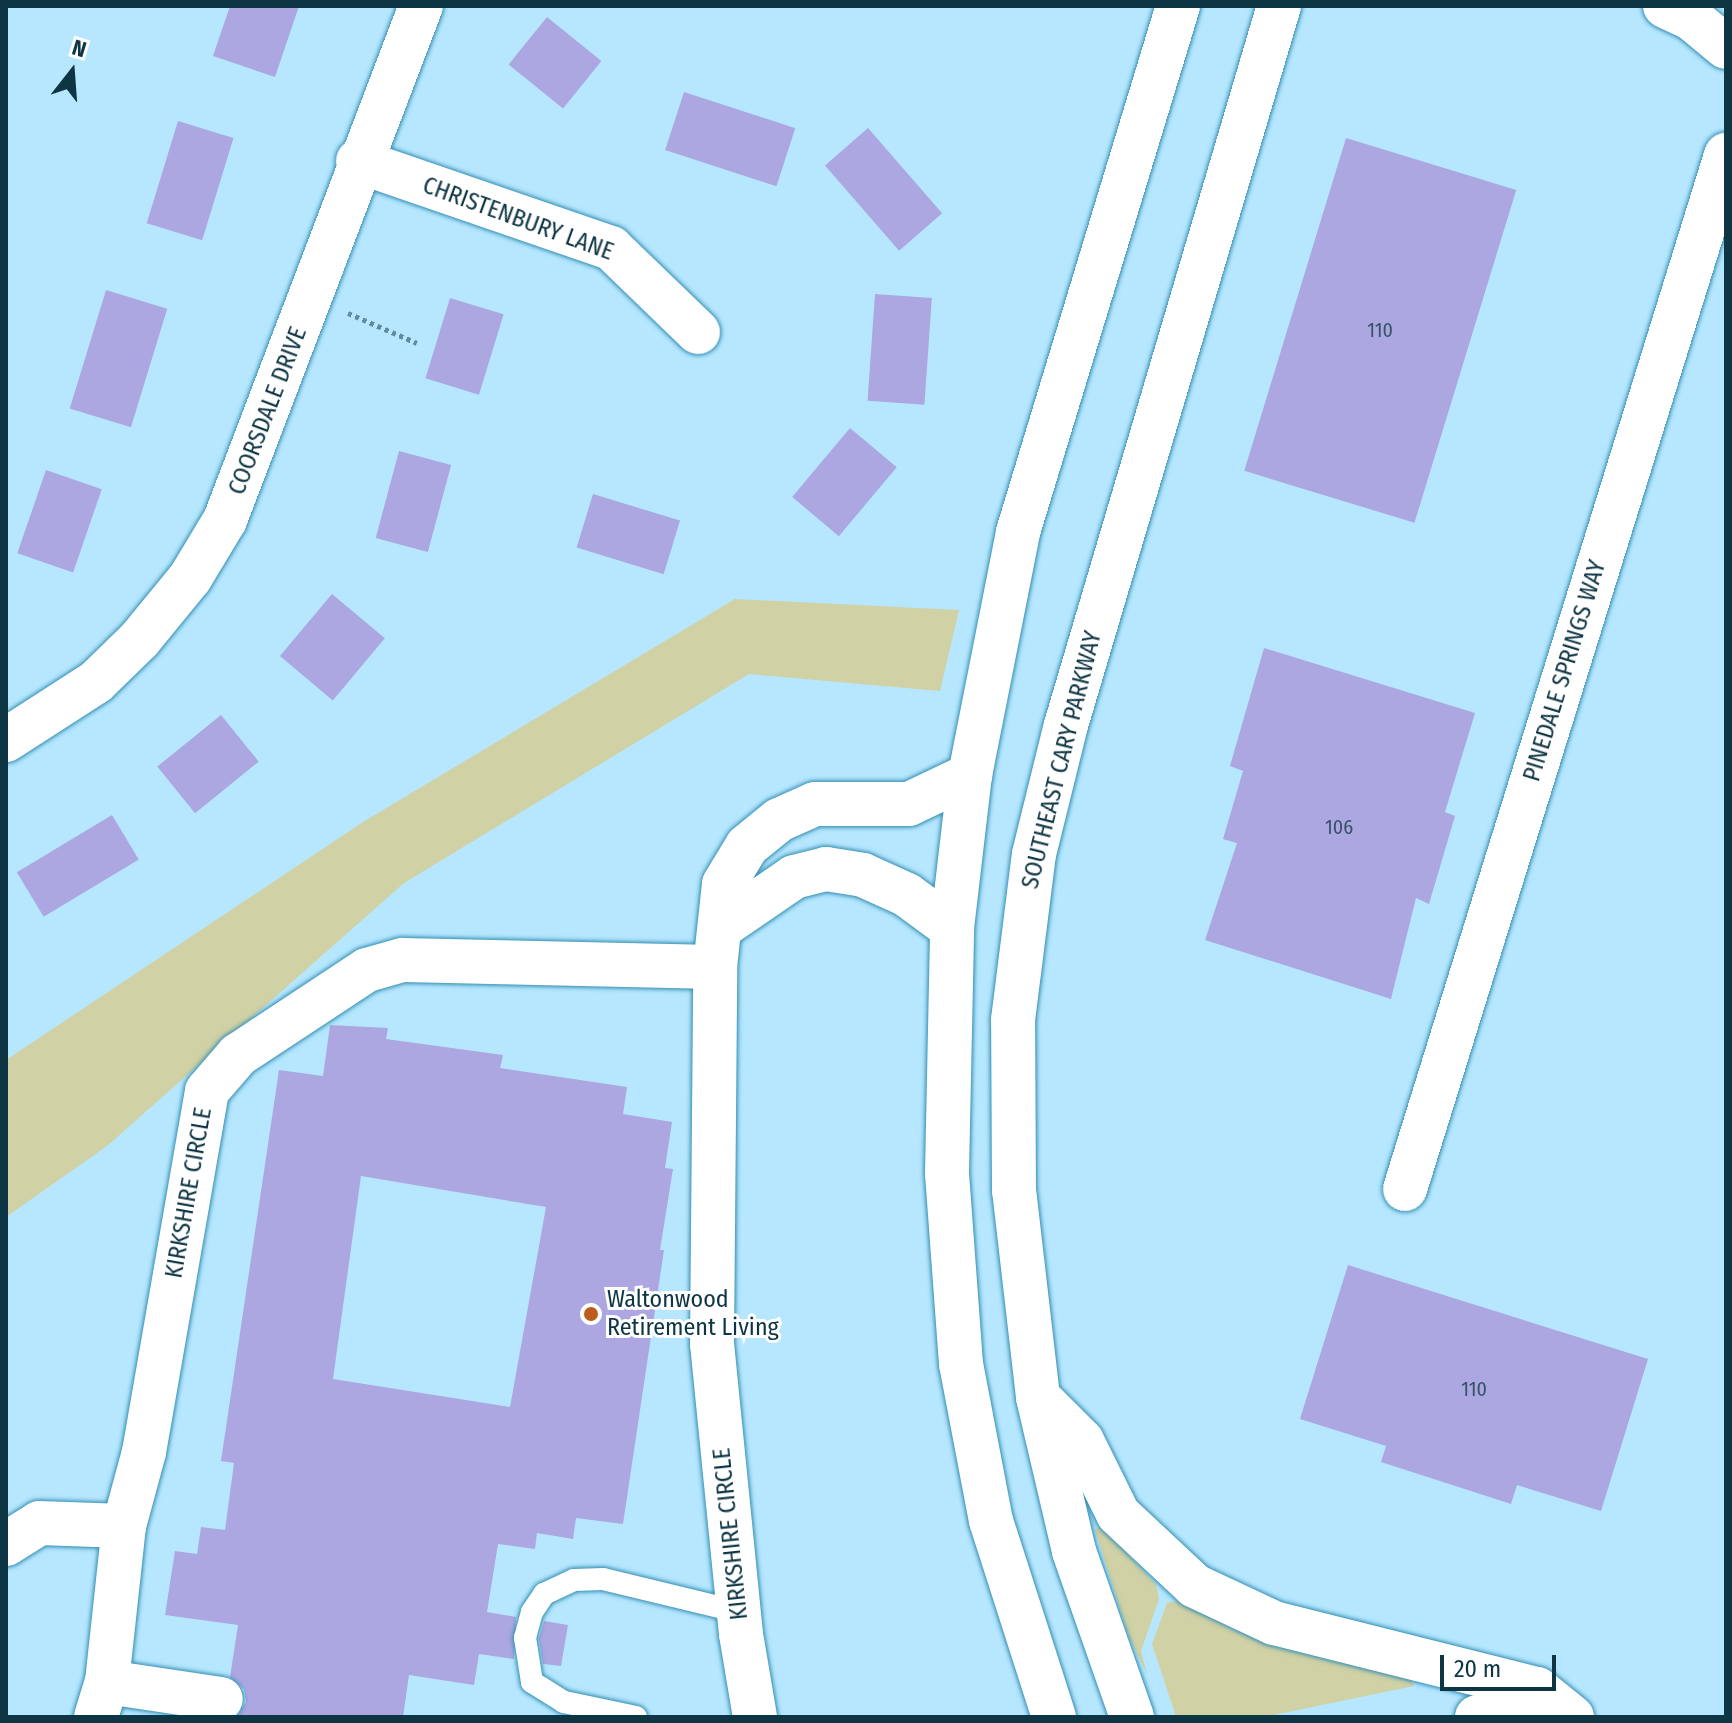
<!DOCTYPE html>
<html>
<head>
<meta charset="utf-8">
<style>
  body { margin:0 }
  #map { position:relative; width:1732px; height:1723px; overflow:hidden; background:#b6e7ff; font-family:"Fira Sans Condensed",sans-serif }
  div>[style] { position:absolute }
  .green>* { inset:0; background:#d0d1a4 }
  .building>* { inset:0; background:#aca7e1; transform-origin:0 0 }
  .path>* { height:5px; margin-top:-2.5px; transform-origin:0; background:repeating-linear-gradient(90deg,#618ca0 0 4px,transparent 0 8px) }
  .roads { filter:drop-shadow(0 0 2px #338fb3) drop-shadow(0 0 2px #338fb3) }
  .lane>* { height:22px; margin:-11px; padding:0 11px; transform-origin:11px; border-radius:11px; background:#fff }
  .street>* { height:44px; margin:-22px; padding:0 22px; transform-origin:22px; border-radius:22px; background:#fff }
  .primary>* { height:44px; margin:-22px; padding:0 22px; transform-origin:22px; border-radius:22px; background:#fff }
  .highway>* { height:44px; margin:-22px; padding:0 22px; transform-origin:22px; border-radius:22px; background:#fff }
  .dots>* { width:22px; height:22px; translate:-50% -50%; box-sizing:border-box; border:4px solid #fff; border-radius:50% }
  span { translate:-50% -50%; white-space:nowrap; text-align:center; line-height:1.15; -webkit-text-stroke:6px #fff; paint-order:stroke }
  .number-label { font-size:20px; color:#36526b }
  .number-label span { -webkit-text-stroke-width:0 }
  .street-label { font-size:24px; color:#0e3544 }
  .poi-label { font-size:24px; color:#0e3544 }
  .left { translate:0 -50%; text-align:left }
  .frame { position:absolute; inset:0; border:8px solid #0e3544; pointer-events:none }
  .north { position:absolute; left:32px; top:32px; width:80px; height:80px; -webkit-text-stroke:6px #fff; paint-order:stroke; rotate:17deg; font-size:22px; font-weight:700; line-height:32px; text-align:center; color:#0e3544 }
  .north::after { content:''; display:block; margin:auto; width:28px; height:36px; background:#0e3544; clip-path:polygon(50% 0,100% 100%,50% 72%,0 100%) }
  .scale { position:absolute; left:1440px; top:1655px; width:116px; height:36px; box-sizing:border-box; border:4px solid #0e3544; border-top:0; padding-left:10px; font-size:24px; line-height:28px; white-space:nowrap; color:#0e3544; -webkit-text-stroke:6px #fff; paint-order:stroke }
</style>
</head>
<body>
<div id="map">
  <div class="green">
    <div style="clip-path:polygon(735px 599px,959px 610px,940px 691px,749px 674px,404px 883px,107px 1146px,6px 1217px,6px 1060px,363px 822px)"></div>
    <div style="clip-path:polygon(1100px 1526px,1156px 1584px,1159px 1599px,1141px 1651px,1147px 1674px,1129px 1637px,1095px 1530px)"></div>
    <div style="clip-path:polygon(1181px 1600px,1235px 1631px,1410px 1678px,1414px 1686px,1264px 1717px,1176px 1717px,1152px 1644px,1167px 1603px)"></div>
  </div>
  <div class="building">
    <div style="clip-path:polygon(230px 6px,299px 6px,275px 77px,213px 56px)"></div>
    <div style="left:547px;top:17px;width:70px;height:61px;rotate:39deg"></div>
    <div style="left:684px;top:92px;width:117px;height:61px;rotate:18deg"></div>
    <div style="left:178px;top:121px;width:58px;height:107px;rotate:17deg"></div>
    <div style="left:868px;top:128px;width:113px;height:57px;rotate:49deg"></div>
    <div style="left:1346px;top:138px;width:178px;height:348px;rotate:17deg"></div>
    <div style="left:106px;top:290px;width:64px;height:124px;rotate:17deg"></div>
    <div style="left:875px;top:294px;width:57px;height:107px;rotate:4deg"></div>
    <div style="left:450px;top:298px;width:56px;height:84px;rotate:17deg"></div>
    <div style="left:850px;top:428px;width:61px;height:90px;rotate:40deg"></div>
    <div style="left:399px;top:451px;width:54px;height:90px;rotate:15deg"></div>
    <div style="left:46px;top:470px;width:59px;height:88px;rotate:19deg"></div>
    <div style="left:593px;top:494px;width:91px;height:56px;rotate:17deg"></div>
    <div style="left:332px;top:594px;width:69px;height:81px;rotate:40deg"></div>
    <div style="clip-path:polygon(1264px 648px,1475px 713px,1445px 812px,1455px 816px,1429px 904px,1416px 898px,1391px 999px,1205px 940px,1237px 843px,1223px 839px,1243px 771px,1230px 766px)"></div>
    <div style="left:221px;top:715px;width:60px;height:82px;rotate:51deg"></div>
    <div style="left:112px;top:815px;width:52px;height:111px;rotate:59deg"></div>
    <div style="clip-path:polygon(evenodd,330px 1025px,388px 1028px,386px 1039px,503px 1055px,500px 1068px,627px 1087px,623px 1114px,672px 1122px,665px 1168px,673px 1169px,660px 1250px,664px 1250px,623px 1524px,576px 1518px,573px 1539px,537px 1533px,535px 1549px,498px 1544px,487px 1612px,516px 1617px,514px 1659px,479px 1654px,474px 1685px,409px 1675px,403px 1717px,237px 1717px,246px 1702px,244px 1689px,230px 1677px,238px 1625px,165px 1615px,175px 1551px,197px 1554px,201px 1527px,225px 1530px,234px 1463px,221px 1461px,279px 1070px,323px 1076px,330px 1025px,361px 1176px,546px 1207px,510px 1407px,333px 1379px,361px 1176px)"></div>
    <div style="clip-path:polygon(1348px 1265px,1648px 1359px,1601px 1511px,1517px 1485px,1511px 1504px,1381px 1462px,1386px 1446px,1300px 1419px)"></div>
    <div style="clip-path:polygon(544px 1621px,568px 1625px,561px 1666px,543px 1664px,539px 1639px)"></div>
  </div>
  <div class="path">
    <div style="left:348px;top:313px;width:75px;rotate:23.5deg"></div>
  </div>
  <div class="roads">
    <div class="lane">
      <div style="left:636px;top:1717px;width:74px;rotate:-168.2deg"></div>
      <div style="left:564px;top:1702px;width:38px;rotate:-148deg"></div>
      <div style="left:532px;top:1682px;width:45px;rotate:-99deg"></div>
      <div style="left:525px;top:1638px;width:27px;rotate:-75deg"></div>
      <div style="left:532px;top:1612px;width:22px;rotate:-56deg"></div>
      <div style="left:544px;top:1594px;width:33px;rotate:-25deg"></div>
      <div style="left:574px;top:1580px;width:29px;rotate:-2deg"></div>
      <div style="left:603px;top:1579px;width:140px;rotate:13.6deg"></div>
    </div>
    <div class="street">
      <div style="left:1665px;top:6px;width:29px;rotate:25deg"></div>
      <div style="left:1691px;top:18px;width:45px;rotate:39.6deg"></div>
      <div style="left:358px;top:161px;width:268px;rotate:19deg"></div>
      <div style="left:611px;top:248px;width:121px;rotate:44deg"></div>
      <div style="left:6px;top:740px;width:107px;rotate:-32.8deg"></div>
      <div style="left:96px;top:682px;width:62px;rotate:-44.3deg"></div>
      <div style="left:140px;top:639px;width:79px;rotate:-50.7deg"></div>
      <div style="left:190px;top:578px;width:68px;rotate:-58.9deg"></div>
      <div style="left:225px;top:520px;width:550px;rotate:-69.13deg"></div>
      <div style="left:721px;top:927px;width:88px;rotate:-34.4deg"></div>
      <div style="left:794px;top:877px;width:33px;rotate:-14deg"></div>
      <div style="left:826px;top:869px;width:37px;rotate:9deg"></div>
      <div style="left:863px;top:875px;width:48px;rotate:24.4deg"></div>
      <div style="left:907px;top:895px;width:56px;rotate:36.3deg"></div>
      <div style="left:1405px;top:1189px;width:1083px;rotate:-72.75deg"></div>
      <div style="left:6px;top:1544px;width:39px;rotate:-32deg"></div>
      <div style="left:39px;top:1523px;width:85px;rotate:2deg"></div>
      <div style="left:124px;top:1526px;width:77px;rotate:-74.9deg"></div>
      <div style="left:144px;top:1452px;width:366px;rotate:-80.1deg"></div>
      <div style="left:207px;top:1091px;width:48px;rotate:-49.3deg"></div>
      <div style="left:238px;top:1055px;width:154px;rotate:-33.4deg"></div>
      <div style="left:367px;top:970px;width:37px;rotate:-16deg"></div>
      <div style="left:403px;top:960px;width:312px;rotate:1.3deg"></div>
      <div style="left:107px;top:1682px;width:115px;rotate:8.5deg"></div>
      <div style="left:96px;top:1717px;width:37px;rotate:-73deg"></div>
      <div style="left:107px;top:1682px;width:157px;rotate:-83.8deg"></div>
      <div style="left:755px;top:1717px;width:84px;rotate:-99.6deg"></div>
      <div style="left:741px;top:1634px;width:291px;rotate:-95.7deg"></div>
      <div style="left:712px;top:1344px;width:377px;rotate:-89.5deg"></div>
      <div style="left:715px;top:967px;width:83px;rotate:-83.8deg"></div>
      <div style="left:724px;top:884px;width:44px;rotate:-58.8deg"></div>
      <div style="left:747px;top:846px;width:41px;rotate:-39.1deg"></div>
      <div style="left:779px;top:820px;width:39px;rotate:-24deg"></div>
      <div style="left:815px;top:804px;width:94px"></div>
      <div style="left:909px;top:804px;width:68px;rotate:-25.4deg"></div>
    </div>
    <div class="primary">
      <div style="left:1054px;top:1717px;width:206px;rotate:-107.8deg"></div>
      <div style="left:991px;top:1521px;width:160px;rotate:-100.8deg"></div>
      <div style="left:961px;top:1364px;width:192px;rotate:-94.2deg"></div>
      <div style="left:947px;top:1173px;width:245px;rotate:-88.8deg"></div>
      <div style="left:952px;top:928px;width:154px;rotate:-83.3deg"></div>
      <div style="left:970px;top:775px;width:248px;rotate:-78.8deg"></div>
      <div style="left:1018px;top:532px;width:550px;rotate:-73.08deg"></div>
      <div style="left:1132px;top:1717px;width:176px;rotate:-109.3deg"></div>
      <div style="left:1074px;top:1551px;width:158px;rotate:-103.2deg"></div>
      <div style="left:1038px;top:1397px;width:207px;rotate:-96.6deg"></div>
      <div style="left:1014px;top:1191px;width:171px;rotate:-90.3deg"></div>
      <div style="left:1013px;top:1020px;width:167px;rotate:-82.8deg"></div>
      <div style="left:1034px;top:854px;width:133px;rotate:-76.1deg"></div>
      <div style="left:1066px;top:725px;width:750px;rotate:-73.5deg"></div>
    </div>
    <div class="highway">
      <div style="left:1038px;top:1397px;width:62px;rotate:45deg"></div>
      <div style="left:1082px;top:1441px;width:81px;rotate:63.7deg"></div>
      <div style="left:1118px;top:1514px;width:105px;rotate:43.1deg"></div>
      <div style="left:1195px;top:1586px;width:87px;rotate:25.1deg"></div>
      <div style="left:1274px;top:1623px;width:271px;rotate:14.1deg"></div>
      <div style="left:1537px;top:1689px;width:45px;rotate:38.7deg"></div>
      <div style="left:1477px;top:1717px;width:61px"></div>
    </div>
  </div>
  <div class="dots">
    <div style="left:591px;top:1314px;background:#bd5b1e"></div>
  </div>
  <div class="number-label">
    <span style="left:1380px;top:330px">110</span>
    <span style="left:1339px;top:827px">106</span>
    <span style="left:1474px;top:1389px">110</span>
  </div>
  <div class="street-label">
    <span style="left:518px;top:219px;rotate:20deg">CHRISTENBURY LANE</span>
    <span style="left:268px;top:411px;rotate:-69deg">COORSDALE DRIVE</span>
    <span style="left:1565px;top:671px;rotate:-73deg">PINEDALE SPRINGS WAY</span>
    <span style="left:1062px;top:760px;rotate:-76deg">SOUTHEAST CARY PARKWAY</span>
    <span style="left:189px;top:1193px;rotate:-80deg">KIRKSHIRE CIRCLE</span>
    <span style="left:731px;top:1534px;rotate:-96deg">KIRKSHIRE CIRCLE</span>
  </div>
  <div class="poi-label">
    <span class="left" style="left:607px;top:1314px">Waltonwood<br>Retirement Living</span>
  </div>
  <div class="frame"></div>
  <div class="north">N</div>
  <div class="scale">20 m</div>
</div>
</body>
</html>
